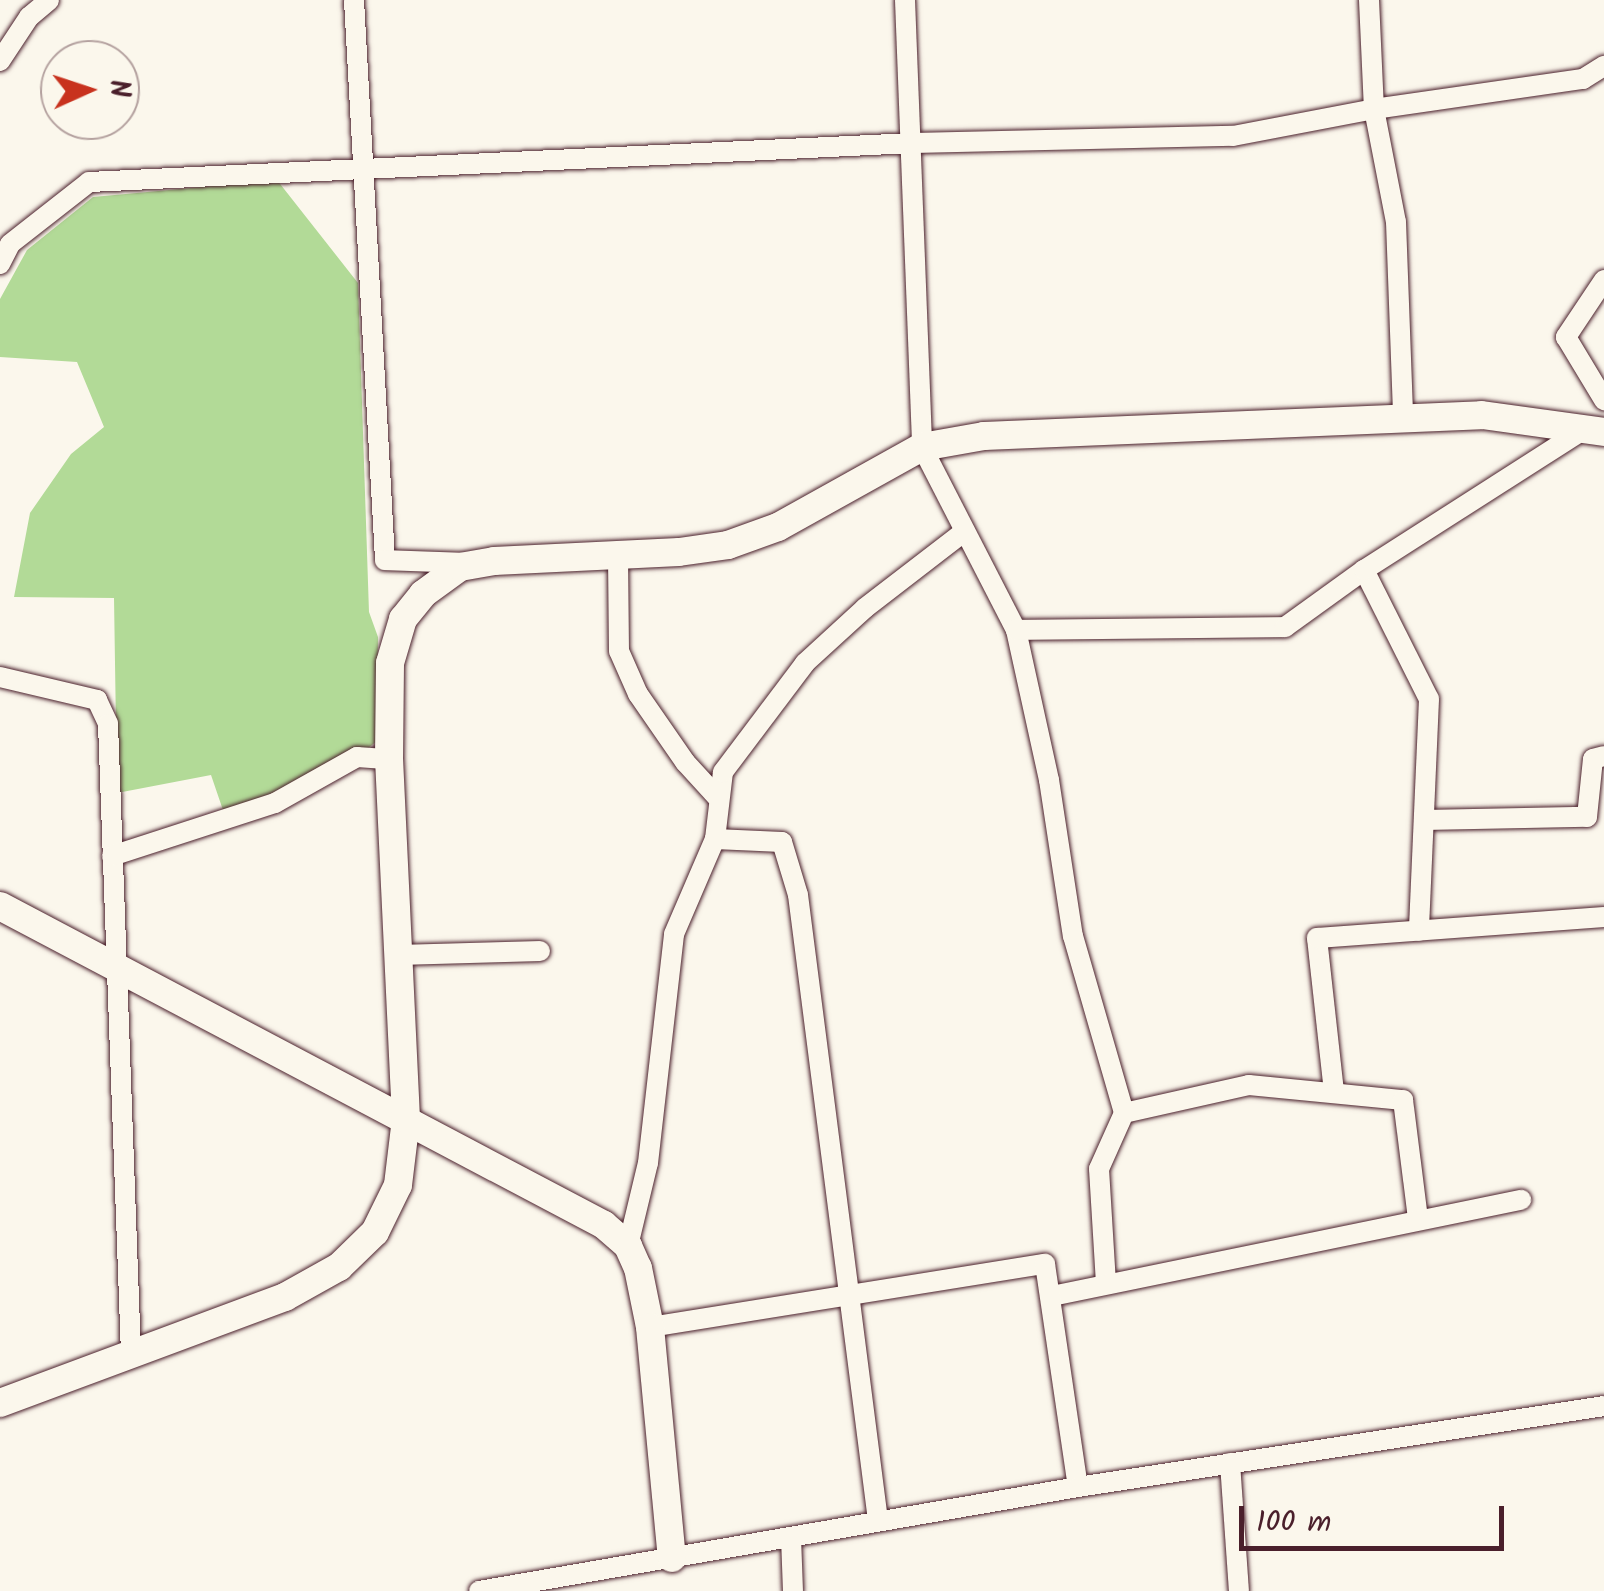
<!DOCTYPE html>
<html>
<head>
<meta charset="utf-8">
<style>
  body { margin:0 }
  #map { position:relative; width:1604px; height:1591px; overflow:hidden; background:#fbf7ec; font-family:Kalam,sans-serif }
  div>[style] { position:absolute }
  .green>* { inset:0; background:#b2da97 }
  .roads { filter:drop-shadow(0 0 2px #4a1f2b) drop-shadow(0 0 2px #4a1f2b) }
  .street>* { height:20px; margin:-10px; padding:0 10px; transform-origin:10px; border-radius:10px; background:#fbf7ec }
  .secondary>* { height:28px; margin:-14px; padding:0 14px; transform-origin:14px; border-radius:14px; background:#fbf7ec }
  span { translate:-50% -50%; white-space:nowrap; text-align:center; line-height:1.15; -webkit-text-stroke:8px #fbf7ec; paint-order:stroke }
  .north { position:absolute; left:40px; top:40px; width:100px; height:100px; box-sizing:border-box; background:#fbf7ec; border:2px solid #b4a19f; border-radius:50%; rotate:87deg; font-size:28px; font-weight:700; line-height:40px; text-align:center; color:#4a1f2b }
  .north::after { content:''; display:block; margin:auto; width:35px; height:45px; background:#c8321e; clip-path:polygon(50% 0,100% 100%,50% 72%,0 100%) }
  .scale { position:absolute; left:1239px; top:1506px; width:265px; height:45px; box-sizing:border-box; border:5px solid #4a1f2b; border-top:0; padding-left:12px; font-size:30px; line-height:35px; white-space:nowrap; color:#4a1f2b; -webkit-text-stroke:8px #fbf7ec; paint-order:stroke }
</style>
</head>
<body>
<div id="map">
  <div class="green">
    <div style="clip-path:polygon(277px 180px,358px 283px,369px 612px,378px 637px,377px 741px,357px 757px,225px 816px,211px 775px,117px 793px,114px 598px,14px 597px,30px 513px,71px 454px,104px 427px,77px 362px,0 357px,0 299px,27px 250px,93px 197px)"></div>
  </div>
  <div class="roads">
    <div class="street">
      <div style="left:354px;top:0;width:561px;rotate:86.83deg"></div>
      <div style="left:385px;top:560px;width:87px;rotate:2deg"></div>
      <div style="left:905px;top:0;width:447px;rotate:87.8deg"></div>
      <div style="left:922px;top:447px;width:206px;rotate:62.8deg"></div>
      <div style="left:1016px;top:630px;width:154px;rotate:77.6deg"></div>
      <div style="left:1049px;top:780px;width:158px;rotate:81.3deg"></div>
      <div style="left:1073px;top:936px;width:184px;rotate:73.9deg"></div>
      <div style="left:1124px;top:1113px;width:61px;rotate:114.1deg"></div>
      <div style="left:1099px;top:1169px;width:113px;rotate:86.5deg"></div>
      <div style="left:1369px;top:0;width:109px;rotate:87.4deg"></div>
      <div style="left:1374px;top:109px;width:115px;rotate:79deg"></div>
      <div style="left:1396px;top:222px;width:195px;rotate:87.9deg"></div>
      <div style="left:0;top:61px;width:53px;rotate:-56.6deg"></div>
      <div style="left:29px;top:17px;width:26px;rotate:-40deg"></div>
      <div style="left:0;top:264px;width:22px;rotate:-63deg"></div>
      <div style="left:10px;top:244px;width:100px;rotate:-38.1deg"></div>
      <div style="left:89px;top:182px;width:825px;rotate:-2.71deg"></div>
      <div style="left:913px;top:143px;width:320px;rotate:-1.3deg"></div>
      <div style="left:1233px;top:136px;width:144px;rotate:-10.8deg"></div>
      <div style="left:1374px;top:109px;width:211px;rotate:-8.2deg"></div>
      <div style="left:1583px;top:79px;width:25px;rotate:-32deg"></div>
      <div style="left:1604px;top:280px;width:69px;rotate:123.7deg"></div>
      <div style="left:1566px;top:337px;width:74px;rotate:58.9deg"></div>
      <div style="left:618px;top:556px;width:95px;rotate:89.4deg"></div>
      <div style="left:619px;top:651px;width:47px;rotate:66.2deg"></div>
      <div style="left:638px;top:694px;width:83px;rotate:55.3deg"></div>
      <div style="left:685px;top:762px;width:49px;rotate:47.5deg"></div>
      <div style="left:1364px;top:570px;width:144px;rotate:63.3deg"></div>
      <div style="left:1429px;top:699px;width:232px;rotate:92.5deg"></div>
      <div style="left:1016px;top:630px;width:269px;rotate:-0.6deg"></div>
      <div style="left:1285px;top:627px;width:97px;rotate:-35.8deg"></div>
      <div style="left:1364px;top:570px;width:260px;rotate:-32.6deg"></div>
      <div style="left:0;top:677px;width:100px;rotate:13.3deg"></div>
      <div style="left:97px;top:700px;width:26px;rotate:65deg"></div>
      <div style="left:108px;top:724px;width:630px;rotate:87.91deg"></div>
      <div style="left:1424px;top:820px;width:163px;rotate:-1.1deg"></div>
      <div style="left:1587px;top:817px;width:58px;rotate:-84.1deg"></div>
      <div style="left:1593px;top:759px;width:11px;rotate:-15deg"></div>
      <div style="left:715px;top:839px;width:67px;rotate:2.6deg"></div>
      <div style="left:782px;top:842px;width:55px;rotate:73.2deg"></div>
      <div style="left:798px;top:895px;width:630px;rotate:82.71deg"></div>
      <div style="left:112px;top:856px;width:171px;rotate:-18deg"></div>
      <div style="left:275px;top:803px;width:94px;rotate:-29.3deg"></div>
      <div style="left:357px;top:757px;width:32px;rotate:4deg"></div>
      <div style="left:399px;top:955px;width:141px;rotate:-1.6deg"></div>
      <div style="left:1334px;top:1092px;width:155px;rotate:-96.3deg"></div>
      <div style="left:1317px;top:938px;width:288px;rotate:-4.2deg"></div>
      <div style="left:1124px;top:1113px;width:128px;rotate:-12.6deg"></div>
      <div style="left:1249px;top:1085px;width:155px;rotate:5.6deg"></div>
      <div style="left:1403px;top:1100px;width:119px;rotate:82.8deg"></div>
      <div style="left:628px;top:1246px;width:85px;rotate:-76.5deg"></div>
      <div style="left:648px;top:1163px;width:230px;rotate:-83.5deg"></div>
      <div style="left:674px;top:934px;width:103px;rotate:-66.7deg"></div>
      <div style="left:715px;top:839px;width:67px;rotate:-83.2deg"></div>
      <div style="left:723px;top:772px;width:136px;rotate:-53deg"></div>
      <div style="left:805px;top:663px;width:81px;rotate:-42.5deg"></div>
      <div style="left:865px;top:608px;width:126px;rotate:-37.6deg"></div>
      <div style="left:1052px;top:1296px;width:479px;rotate:-11.6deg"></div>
      <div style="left:650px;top:1327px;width:400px;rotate:-9.1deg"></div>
      <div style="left:1045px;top:1264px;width:225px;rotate:81.6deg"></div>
      <div style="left:1230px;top:1463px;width:128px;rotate:86deg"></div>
      <div style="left:791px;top:1537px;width:54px;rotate:87.9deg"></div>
      <div style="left:479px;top:1591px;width:608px;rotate:-9.85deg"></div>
      <div style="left:1078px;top:1487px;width:532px;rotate:-8.75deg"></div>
    </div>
    <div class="secondary">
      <div style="left:0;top:906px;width:683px;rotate:27.84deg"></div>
      <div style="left:604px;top:1225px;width:32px;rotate:41deg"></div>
      <div style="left:628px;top:1246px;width:24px;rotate:66deg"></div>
      <div style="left:638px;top:1268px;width:60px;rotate:78.5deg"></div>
      <div style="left:650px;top:1327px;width:232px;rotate:84.6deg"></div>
      <div style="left:0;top:1403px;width:304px;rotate:-20.4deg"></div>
      <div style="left:285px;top:1297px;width:62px;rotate:-29.1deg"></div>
      <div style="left:339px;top:1267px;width:50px;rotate:-44.2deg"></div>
      <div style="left:375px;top:1232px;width:52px;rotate:-63.9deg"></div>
      <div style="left:398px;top:1185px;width:66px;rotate:-83.1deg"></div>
      <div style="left:406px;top:1119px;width:360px;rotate:-92.7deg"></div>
      <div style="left:389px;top:759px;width:96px;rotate:-89.4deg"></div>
      <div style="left:390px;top:663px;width:46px;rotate:-73.5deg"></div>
      <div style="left:403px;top:619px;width:32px;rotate:-51deg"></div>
      <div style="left:423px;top:594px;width:46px;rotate:-36.1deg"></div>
      <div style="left:460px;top:567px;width:35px;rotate:-10deg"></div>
      <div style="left:494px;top:561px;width:185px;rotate:-2.8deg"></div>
      <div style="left:679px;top:552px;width:49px;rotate:-8.1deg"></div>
      <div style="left:728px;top:545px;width:53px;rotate:-19.8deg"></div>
      <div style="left:778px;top:527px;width:165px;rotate:-29.1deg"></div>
      <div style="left:922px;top:447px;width:63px;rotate:-10.1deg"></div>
      <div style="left:984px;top:436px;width:498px;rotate:-2.4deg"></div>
      <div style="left:1482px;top:415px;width:123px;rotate:7.9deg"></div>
    </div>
  </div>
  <div class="north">N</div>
  <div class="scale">100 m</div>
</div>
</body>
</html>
